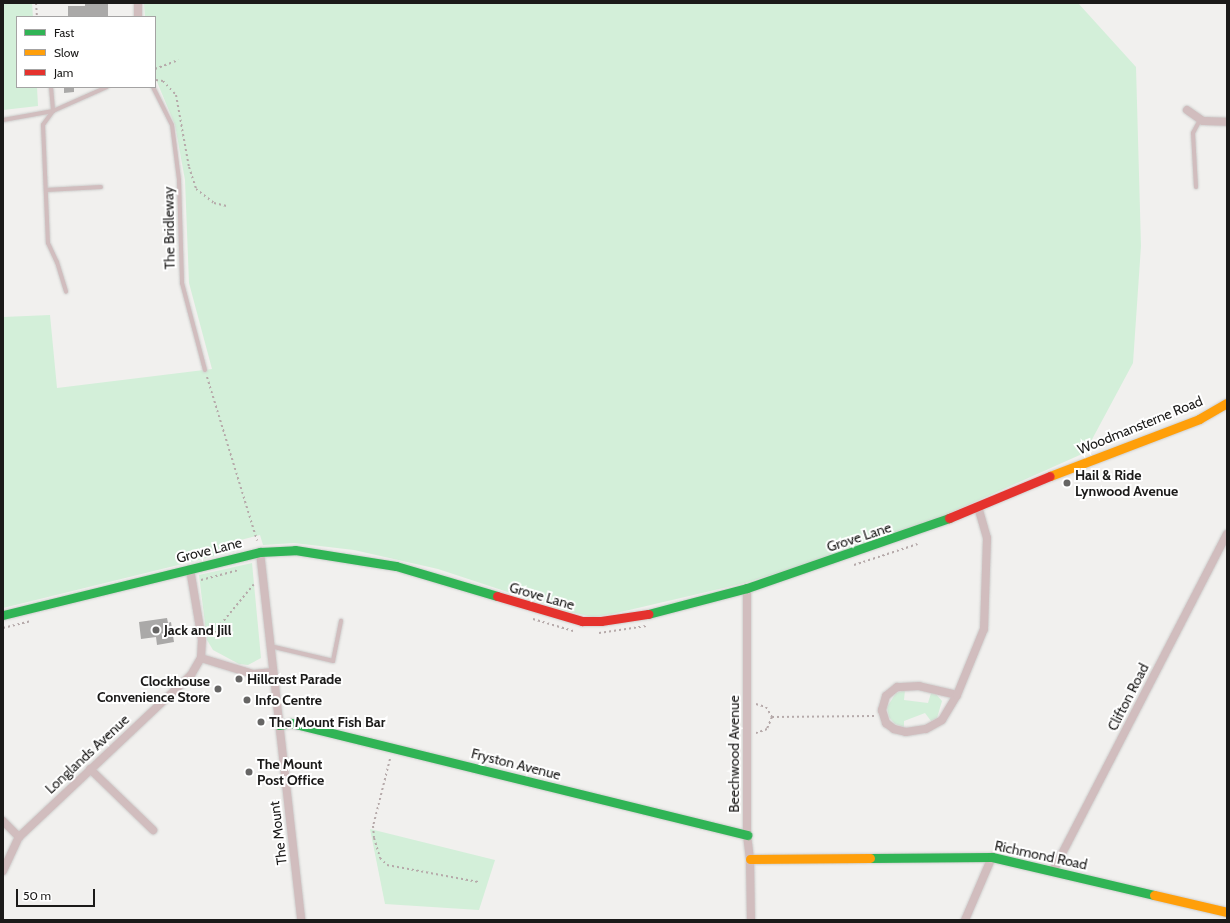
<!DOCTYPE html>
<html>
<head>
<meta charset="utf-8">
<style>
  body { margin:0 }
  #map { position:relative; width:1230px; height:923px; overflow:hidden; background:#f1f0ee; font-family:Cabin,sans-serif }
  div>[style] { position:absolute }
  .green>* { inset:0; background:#d3efd9 }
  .building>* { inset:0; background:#aaa9a8 }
  .path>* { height:2px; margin-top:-1px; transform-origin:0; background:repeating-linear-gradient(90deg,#b6aaaa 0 2px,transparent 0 5px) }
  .roads { filter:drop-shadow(0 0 1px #cececd) drop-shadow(0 0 1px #cececd) }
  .lane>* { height:4px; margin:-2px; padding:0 2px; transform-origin:2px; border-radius:2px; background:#d1bdbe }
  .street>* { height:8px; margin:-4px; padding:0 4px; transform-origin:4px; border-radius:4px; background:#d1bdbe }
  .fast>* { height:9px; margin:-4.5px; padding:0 4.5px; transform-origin:4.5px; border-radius:4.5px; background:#30b455 }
  .slow>* { height:9px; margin:-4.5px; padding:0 4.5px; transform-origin:4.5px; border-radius:4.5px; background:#ff9f0a }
  .jam>* { height:9px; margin:-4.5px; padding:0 4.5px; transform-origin:4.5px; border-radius:4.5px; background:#e5322d }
  .dots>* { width:11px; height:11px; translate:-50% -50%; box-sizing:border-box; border:2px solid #fff; border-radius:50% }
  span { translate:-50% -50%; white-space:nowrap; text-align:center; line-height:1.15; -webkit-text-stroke:4px #fff; paint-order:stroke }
  .street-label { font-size:14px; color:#1b1a19 }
  .poi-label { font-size:14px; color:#1b1a19; font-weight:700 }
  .left { translate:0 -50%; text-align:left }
  .right { translate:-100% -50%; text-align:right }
  .frame { position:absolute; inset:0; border:4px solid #1b1a19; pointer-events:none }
  .legend { position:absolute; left:16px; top:16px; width:140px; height:72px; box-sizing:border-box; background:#fff; border:1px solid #a4a3a3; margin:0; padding:5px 7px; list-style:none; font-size:12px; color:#1b1a19 }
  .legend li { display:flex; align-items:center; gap:8px; height:20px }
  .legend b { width:20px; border:1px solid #a4a3a3 }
  .scale { position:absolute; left:16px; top:889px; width:79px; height:18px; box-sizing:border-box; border:2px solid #1b1a19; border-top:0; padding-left:5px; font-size:12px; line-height:14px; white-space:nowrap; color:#1b1a19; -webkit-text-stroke:3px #fff; paint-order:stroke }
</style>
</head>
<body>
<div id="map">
  <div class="green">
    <div style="clip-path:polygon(3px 3px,32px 3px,33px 17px,17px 17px,17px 87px,37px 87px,38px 106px,3px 110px)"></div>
    <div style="clip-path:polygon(144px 3px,1078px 3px,1136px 67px,1141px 246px,1133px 363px,1089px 445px,1091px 450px,903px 534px,745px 583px,612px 614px,593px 617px,566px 611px,438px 569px,354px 550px,294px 543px,263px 545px,260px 535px,233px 542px,235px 551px,3px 608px,3px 317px,50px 315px,57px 388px,212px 369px,189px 283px,185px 180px,175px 125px,155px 77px,155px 17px,145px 17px)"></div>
    <div style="clip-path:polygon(252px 563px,261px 658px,248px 665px,239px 664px,213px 650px,207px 640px,199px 575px)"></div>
    <div style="clip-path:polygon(905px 690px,904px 700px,928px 703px,931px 693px,936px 694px,942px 701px,937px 718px,931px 721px,925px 713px,904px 721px,904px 727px,895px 724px,889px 717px,887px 707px,896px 693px)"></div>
    <div style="clip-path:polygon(370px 829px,495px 860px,479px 910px,385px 904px)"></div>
  </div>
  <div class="building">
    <div style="clip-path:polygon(85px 3px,108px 3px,108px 17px,68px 17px,68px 6px,85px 6px)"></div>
    <div style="clip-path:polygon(64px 87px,74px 87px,74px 92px,64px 93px)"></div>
    <div style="clip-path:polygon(167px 618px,168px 623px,171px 622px,174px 642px,157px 645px,156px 637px,141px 639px,139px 622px)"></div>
  </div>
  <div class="path">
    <div style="left:36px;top:3px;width:14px;rotate:86deg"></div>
    <div style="left:155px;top:69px;width:25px;rotate:-21deg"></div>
    <div style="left:156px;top:80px;width:7px;rotate:8deg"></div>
    <div style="left:163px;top:81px;width:19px;rotate:47deg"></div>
    <div style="left:176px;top:95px;width:73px;rotate:79.8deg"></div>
    <div style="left:189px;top:167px;width:23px;rotate:72deg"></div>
    <div style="left:196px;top:189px;width:23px;rotate:38deg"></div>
    <div style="left:214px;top:203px;width:13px;rotate:13deg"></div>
    <div style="left:207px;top:377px;width:171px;rotate:73deg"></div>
    <div style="left:854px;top:565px;width:67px;rotate:-18.2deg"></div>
    <div style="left:201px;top:580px;width:38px;rotate:-15deg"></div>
    <div style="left:533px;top:619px;width:42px;rotate:16.7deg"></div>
    <div style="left:3px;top:628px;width:29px;rotate:-14deg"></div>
    <div style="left:599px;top:633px;width:48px;rotate:-8.5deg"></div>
    <div style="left:211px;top:636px;width:67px;rotate:-50.4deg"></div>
    <div style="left:756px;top:704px;width:10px;rotate:17deg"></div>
    <div style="left:766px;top:707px;width:12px;rotate:59deg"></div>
    <div style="left:772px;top:717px;width:13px;rotate:113deg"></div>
    <div style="left:767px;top:729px;width:12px;rotate:160deg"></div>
    <div style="left:772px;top:717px;width:102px;rotate:-0.6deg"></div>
    <div style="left:390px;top:759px;width:69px;rotate:104.2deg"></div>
    <div style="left:373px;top:826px;width:12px;rotate:85deg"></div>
    <div style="left:374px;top:838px;width:21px;rotate:73deg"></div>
    <div style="left:380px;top:858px;width:10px;rotate:45deg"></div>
    <div style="left:387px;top:865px;width:93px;rotate:10.6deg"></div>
  </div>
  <div class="roads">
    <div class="lane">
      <div style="left:51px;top:87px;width:24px;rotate:85deg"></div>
      <div style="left:53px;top:111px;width:17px;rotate:126deg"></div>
      <div style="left:43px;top:125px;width:118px;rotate:87.6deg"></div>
      <div style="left:48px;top:243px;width:21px;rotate:65deg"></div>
      <div style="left:57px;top:262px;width:31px;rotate:73deg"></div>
      <div style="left:153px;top:87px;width:42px;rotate:63.4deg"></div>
      <div style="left:172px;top:125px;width:55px;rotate:82.7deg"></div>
      <div style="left:179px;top:180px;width:103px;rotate:88.3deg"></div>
      <div style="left:182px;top:283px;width:90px;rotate:75.2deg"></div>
      <div style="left:3px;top:120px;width:51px;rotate:-10.2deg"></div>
      <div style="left:53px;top:111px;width:59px;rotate:-24deg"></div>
      <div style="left:1196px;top:187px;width:54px;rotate:-93.2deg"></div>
      <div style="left:1193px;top:133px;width:15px;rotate:-62deg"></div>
      <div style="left:46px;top:190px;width:55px;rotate:-3.1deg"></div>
      <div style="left:270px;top:646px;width:65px;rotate:13.4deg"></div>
      <div style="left:333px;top:661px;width:41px;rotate:-78.7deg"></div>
    </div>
    <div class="street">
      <div style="left:138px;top:3px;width:14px;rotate:90deg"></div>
      <div style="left:1187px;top:110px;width:19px;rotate:35deg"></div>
      <div style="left:1203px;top:121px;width:24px;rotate:2deg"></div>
      <div style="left:260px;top:552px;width:370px;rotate:83.6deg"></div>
      <div style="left:747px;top:588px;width:247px;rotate:90deg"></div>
      <div style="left:747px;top:835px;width:24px;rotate:83deg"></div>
      <div style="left:750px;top:859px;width:61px;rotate:89.1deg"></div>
      <div style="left:201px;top:658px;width:54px;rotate:17.1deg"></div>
      <div style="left:253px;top:674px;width:20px;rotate:-6deg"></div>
      <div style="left:957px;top:695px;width:39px;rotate:-167deg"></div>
      <div style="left:919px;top:686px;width:22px;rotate:177deg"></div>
      <div style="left:897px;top:687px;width:14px;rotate:141deg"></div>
      <div style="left:886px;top:696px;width:15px;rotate:106deg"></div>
      <div style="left:882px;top:710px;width:14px;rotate:73deg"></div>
      <div style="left:886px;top:723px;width:10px;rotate:37deg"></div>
      <div style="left:894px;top:729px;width:12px;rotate:14deg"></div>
      <div style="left:906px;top:732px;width:20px;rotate:-9deg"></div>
      <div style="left:926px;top:729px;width:18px;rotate:-29deg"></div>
      <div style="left:942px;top:720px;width:29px;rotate:-59deg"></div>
      <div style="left:957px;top:695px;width:71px;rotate:-67.8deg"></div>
      <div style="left:984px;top:629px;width:91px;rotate:-88.1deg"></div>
      <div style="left:987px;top:538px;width:32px;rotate:-106deg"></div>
      <div style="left:90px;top:769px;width:88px;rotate:44.1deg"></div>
      <div style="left:3px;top:821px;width:23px;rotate:45deg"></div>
      <div style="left:3px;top:871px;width:38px;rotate:-65deg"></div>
      <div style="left:19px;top:837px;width:236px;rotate:-43.3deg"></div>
      <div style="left:191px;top:675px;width:20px;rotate:-60deg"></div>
      <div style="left:201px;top:658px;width:18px;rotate:-87deg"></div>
      <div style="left:202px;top:640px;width:72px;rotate:-99.6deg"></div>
      <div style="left:1053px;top:871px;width:379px;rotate:-62.7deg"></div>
      <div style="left:965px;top:920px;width:69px;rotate:-66.8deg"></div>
    </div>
    <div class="fast">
      <div style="left:648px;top:614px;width:102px;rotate:-14.7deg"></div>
      <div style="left:747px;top:588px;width:214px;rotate:-19.1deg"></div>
      <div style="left:3px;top:615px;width:265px;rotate:-13.8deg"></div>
      <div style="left:260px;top:552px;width:35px;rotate:-3deg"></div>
      <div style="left:295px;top:550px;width:102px;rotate:9deg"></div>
      <div style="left:396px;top:566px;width:105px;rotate:16.5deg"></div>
      <div style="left:279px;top:725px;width:12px;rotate:-9deg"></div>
      <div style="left:291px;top:723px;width:470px;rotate:13.8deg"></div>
      <div style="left:870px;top:858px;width:122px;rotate:-0.5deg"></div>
      <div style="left:992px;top:857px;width:166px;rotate:13.2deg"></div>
    </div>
    <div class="slow">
      <div style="left:1050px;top:476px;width:160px;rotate:-20.9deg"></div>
      <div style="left:1199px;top:419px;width:32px;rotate:-30deg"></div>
      <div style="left:750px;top:859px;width:120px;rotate:-0.5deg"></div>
      <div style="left:1154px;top:895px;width:75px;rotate:13.1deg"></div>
    </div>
    <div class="jam">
      <div style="left:949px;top:518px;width:109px;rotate:-22.6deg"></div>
      <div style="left:497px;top:596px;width:89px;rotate:16.4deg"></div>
      <div style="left:582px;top:621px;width:19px"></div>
      <div style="left:601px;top:621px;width:48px;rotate:-8.5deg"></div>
    </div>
  </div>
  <div class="dots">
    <div style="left:1067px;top:483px;background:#666564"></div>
    <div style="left:156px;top:630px;background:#666564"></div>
    <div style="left:239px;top:679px;background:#666564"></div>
    <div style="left:218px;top:689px;background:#666564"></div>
    <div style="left:247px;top:700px;background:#666564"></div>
    <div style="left:261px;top:722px;background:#666564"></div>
    <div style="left:249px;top:772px;background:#666564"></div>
  </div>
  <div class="street-label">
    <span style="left:169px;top:228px;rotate:-91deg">The Bridleway</span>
    <span style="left:1140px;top:425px;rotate:-22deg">Woodmansterne Road</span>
    <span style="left:859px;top:537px;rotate:-18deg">Grove Lane</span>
    <span style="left:209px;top:550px;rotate:-14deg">Grove Lane</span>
    <span style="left:542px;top:596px;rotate:16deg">Grove Lane</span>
    <span style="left:1128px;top:697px;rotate:-63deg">Clifton Road</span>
    <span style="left:87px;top:754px;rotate:-43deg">Longlands Avenue</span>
    <span style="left:734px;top:754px;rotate:-90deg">Beechwood Avenue</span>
    <span style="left:516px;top:764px;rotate:14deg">Fryston Avenue</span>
    <span style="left:278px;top:833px;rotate:-97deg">The Mount</span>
    <span style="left:1041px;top:855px;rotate:12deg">Richmond Road</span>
  </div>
  <div class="poi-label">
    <span class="left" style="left:1075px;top:483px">Hail &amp; Ride<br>Lynwood Avenue</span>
    <span class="left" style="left:164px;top:630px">Jack and Jill</span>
    <span class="left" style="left:247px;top:679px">Hillcrest Parade</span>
    <span class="right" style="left:210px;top:689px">Clockhouse<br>Convenience Store</span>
    <span class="left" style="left:255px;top:700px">Info Centre</span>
    <span class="left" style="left:269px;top:722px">The Mount Fish Bar</span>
    <span class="left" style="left:257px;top:772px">The Mount<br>Post Office</span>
  </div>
  <div class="frame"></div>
  <ul class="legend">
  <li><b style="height:5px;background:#30b455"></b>Fast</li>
  <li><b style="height:5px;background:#ff9f0a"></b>Slow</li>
  <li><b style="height:5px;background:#e5322d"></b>Jam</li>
  </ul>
  <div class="scale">50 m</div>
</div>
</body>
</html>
